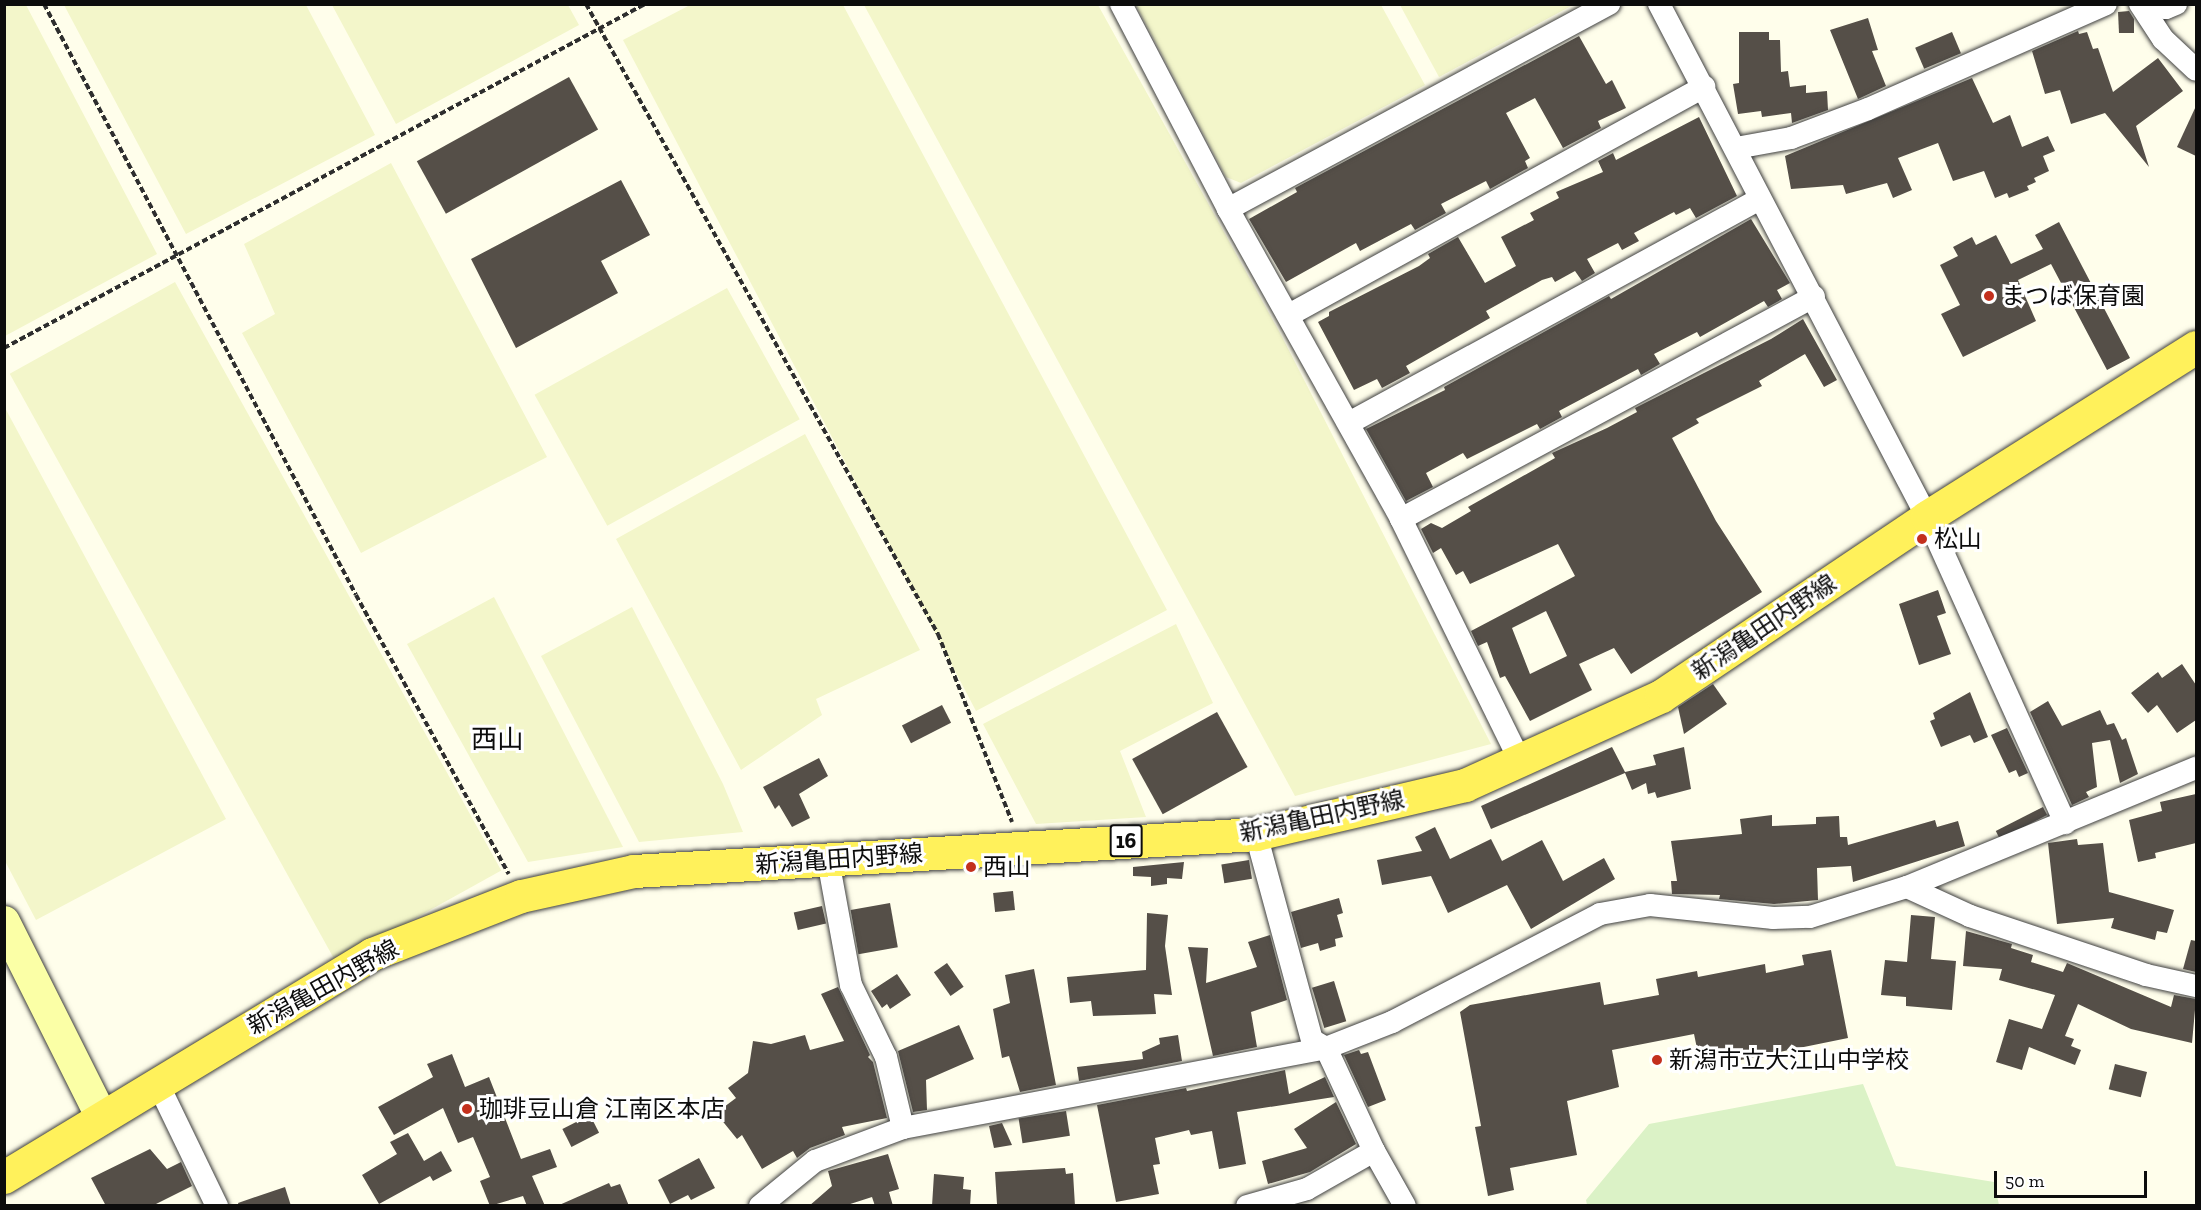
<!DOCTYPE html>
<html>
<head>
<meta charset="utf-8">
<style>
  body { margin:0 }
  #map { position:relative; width:2201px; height:1210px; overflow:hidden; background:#fffeeb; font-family:"Zilla Slab","Noto Sans JP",serif }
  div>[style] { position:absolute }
  .farmland>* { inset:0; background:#f3f6ca; transform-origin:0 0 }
  .pitch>* { inset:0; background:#dbf2c6 }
  .building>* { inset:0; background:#554f48; transform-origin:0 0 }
  .path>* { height:4px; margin-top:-2px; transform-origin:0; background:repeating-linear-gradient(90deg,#2e2e2e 0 6px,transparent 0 9px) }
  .roads { filter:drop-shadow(0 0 2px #3f3f3f) drop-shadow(0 0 2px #3f3f3f) }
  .street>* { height:22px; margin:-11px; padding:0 11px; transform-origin:11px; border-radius:11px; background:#fff }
  .secondary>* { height:32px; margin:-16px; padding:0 16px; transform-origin:16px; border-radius:16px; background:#fbffa6 }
  .primary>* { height:33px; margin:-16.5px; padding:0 16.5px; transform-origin:16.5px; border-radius:16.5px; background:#fff15b }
  .dots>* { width:16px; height:16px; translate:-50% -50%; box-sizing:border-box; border:3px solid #fff; border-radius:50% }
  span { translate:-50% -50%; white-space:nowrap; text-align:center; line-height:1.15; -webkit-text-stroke:6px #fff; paint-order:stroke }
  .shield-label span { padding:2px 4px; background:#fff; border:2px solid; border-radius:4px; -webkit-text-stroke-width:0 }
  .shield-label { font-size:22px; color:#0c0c0c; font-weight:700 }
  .poi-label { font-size:24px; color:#0c0c0c }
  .left { translate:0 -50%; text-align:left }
  .street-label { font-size:24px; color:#0c0c0c }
  .neighbourhood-label { font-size:26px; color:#0c0c0c }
  .frame { position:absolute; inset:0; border:6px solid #0c0c0c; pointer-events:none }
  .scale { position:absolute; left:1994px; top:1171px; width:153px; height:27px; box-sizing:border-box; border:3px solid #0c0c0c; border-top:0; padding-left:8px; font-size:18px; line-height:21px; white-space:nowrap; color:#0c0c0c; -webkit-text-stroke:4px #fff; paint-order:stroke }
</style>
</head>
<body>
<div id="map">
  <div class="farmland">
    <div style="clip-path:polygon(5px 4px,26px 5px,157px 254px,5px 336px)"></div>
    <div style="clip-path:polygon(64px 5px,306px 5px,375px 135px,186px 234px)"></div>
    <div style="clip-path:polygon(332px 5px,568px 5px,579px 25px,396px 124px)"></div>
    <div style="clip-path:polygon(690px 5px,843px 5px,1167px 610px,976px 711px,623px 40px)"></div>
    <div style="clip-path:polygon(864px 5px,1098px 5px,1280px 333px,1491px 744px,1295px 796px)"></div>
    <div style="clip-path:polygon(1136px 5px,1381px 5px,1425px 85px,1241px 183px,1226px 177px)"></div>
    <div style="clip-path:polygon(1400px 5px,1573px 5px,1439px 77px)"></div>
    <div style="clip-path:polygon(391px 163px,547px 457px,361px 553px,242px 333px,275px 314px,244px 244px)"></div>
    <div style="left:175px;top:282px;width:673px;height:189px;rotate:61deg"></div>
    <div style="left:727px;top:288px;width:150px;height:220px;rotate:61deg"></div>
    <div style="clip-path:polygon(4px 406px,226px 819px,36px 920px,5px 861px)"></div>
    <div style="clip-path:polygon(805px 434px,920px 650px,816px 699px,822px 715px,741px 770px,616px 539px)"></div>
    <div style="clip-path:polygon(494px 597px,623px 847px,528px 862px,407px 644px)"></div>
    <div style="clip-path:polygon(632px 607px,723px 784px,743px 832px,639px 842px,541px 656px)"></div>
    <div style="clip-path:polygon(1176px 624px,1213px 703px,1120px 751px,1146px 817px,1036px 824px,983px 724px)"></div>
  </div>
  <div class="pitch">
    <div style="clip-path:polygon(1863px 1084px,1896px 1166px,1994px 1182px,1999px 1205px,1587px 1205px,1586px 1200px,1649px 1124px)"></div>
  </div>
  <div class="building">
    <div style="clip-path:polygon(2129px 11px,2134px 19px,2134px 33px,2119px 33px,2118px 12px)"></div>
    <div style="clip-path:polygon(1868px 18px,1878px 50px,1872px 51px,1886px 86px,1858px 99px,1830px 30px)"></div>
    <div style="clip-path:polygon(2078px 31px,2079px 34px,2087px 32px,2093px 49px,2098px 48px,2113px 92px,2158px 58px,2183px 91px,2136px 126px,2149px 167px,2105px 113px,2071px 124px,2060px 90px,2045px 94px,2032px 51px)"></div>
    <div style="clip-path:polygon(1739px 32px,1769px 32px,1769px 40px,1780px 40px,1781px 72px,1788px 71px,1790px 87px,1806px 85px,1806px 93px,1827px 91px,1828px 110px,1792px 123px,1791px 113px,1762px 117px,1761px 111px,1738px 114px,1733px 84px,1739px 83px)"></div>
    <div style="left:1952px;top:32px;width:23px;height:40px;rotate:67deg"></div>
    <div style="clip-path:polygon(1579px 36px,1606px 84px,1612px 80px,1626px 108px,1598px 121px,1601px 128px,1563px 148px,1535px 98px,1506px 113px,1530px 158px,1525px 161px,1528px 168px,1490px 189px,1486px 181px,1441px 204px,1446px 213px,1415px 230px,1411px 224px,1360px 251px,1356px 243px,1286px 282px,1249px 219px,1297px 192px,1295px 188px)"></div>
    <div style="left:569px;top:77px;width:60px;height:174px;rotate:61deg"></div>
    <div style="clip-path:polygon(1972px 78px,1993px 123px,2010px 115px,2022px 147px,2048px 136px,2055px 151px,2043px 156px,2049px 171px,2034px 178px,2036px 182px,2027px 186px,2029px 190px,2009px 198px,2007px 193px,1995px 198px,1984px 171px,1953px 181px,1938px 143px,1898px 158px,1912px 190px,1893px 198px,1887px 183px,1846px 194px,1843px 185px,1791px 189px,1785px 156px)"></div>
    <div style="clip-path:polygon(2196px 106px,2196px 156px,2177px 147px)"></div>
    <div style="clip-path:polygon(1699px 117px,1737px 196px,1696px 218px,1690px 208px,1676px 215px,1674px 212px,1634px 233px,1639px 241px,1622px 250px,1618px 243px,1587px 259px,1595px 273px,1582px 281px,1575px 271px,1555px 282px,1552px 277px,1542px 280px,1486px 311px,1490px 318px,1406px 366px,1410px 373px,1382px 388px,1377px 379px,1354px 390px,1318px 322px,1329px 316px,1329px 312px,1419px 266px,1430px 258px,1428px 254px,1458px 237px,1485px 283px,1516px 266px,1501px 237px,1534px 220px,1530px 213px,1559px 198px,1556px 192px,1603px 172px,1598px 161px,1613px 153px,1616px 160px)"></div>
    <div style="clip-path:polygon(621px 180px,650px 235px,601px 261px,618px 293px,516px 348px,471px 259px)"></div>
    <div style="clip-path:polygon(1751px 219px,1790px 283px,1777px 290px,1782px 299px,1768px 307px,1764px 301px,1700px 337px,1697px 332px,1654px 354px,1660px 364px,1641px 375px,1638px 369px,1559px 411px,1562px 417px,1540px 429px,1537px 424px,1467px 459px,1463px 453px,1426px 473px,1433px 487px,1406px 501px,1366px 429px,1445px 390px,1444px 387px,1609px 296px,1611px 299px)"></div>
    <div style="clip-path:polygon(2059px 222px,2130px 358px,2107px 370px,2051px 264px,2018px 280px,2036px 321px,1963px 357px,1941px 314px,1960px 305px,1940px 265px,1958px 256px,1953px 247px,1972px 237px,1976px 245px,1996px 235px,2011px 264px,2043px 249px,2035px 235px)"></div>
    <div style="clip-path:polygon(evenodd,1803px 319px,1837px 380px,1824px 387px,1805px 354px,1759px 381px,1762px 386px,1696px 419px,1699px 423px,1672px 438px,1716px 521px,1762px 592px,1631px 674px,1614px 648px,1579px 664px,1592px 690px,1530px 721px,1505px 676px,1500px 678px,1487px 642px,1478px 646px,1471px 631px,1575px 576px,1558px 544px,1470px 584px,1463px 571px,1456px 575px,1441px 548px,1433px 553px,1421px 529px,1431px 523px,1442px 528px,1471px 511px,1468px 507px,1555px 458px,1552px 453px,1607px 428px,1637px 412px,1635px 408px,1771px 339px,1803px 319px,1546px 611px,1567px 656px,1530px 674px,1512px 628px,1546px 611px)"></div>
    <div style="clip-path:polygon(1938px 590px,1946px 613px,1937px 616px,1951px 654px,1919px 665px,1899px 604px)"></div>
    <div style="clip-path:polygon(2182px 664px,2196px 685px,2196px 720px,2177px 733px,2157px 705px,2148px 713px,2131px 693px,2158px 672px,2162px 678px)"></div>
    <div style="clip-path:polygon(1713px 684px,1727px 704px,1684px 734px,1678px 707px)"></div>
    <div style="clip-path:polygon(1970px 692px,1988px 737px,1974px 743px,1970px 735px,1941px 747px,1930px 721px,1935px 719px,1933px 713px)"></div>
    <div style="clip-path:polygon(2048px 701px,2062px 726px,2100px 710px,2107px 725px,2114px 723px,2122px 740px,2126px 738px,2138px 774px,2120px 783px,2110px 740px,2092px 743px,2097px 787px,2086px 792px,2089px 797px,2072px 805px,2030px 712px)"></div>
    <div style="left:942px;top:705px;width:20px;height:45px;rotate:63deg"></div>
    <div style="left:1217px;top:712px;width:63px;height:97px;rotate:61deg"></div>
    <div style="clip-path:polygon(2007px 728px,2028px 773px,2019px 777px,2016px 770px,2009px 773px,1991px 735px)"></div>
    <div style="clip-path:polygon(1612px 747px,1625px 772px,1656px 765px,1653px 755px,1684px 747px,1691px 789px,1657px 798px,1655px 792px,1648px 794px,1646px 783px,1632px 790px,1625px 773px,1491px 829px,1481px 806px)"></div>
    <div style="clip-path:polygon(819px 758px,828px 776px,799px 794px,810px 818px,792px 827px,779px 805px,775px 809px,763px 787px)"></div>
    <div style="clip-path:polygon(2196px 794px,2196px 843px,2155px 853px,2156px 858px,2138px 862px,2129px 820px,2162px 811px,2160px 802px)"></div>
    <div style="left:2043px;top:807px;width:9px;height:53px;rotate:63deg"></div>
    <div style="clip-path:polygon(1772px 815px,1772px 826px,1816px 824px,1816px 817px,1839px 816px,1840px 837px,1847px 837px,1848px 845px,1935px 820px,1937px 827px,1958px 821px,1965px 846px,1853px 882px,1851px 866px,1817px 868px,1818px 900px,1774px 904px,1719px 899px,1720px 895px,1672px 894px,1671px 881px,1677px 881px,1671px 841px,1742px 834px,1740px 819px)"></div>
    <div style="clip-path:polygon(1435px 827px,1450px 859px,1491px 839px,1502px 861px,1542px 840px,1563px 881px,1604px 858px,1615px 879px,1531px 929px,1507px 885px,1448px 913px,1431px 876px,1382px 885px,1377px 860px,1422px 851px,1415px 837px)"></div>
    <div style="clip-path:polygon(2077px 839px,2078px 845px,2103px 843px,2109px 892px,2174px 910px,2167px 933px,2157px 931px,2155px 940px,2111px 928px,2114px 918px,2057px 924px,2048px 843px)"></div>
    <div style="left:1249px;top:860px;width:19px;height:28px;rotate:81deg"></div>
    <div style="clip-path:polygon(1184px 862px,1182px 879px,1167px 878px,1167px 884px,1151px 886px,1151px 877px,1133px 876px,1133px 867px)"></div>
    <div style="left:1013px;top:891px;width:19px;height:20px;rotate:84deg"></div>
    <div style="clip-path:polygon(1339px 898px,1343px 913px,1337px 915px,1343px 937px,1335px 939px,1336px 946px,1320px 951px,1318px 943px,1301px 948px,1291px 912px)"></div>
    <div style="left:890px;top:903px;width:45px;height:40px;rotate:80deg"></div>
    <div style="left:822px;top:906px;width:18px;height:29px;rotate:77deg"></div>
    <div style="clip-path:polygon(1147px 913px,1168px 915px,1165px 946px,1172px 995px,1154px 994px,1156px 1014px,1093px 1016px,1091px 1001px,1070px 1003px,1067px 977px,1146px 970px)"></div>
    <div style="clip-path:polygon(1911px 915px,1935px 917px,1931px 959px,1956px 961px,1952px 1010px,1906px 1006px,1906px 997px,1881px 995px,1885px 960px,1907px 962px)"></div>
    <div style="clip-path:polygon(1966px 931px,2012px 944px,2011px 948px,2033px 955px,2031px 962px,2063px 972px,2067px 963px,2171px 1007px,2174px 995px,2196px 999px,2192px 1043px,2131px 1029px,2078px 1004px,2065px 1036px,2074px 1039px,2071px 1046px,2081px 1050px,2075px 1065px,2029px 1047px,2022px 1070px,1996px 1062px,2009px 1019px,2042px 1029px,2055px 995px,1999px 980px,2002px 969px,1963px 966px)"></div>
    <div style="clip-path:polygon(1270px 935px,1287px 1000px,1251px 1012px,1257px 1047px,1213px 1056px,1188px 947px,1208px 948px,1206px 983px,1257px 967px,1248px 942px)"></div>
    <div style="clip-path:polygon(2191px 940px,2196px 941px,2196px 972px,2183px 969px)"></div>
    <div style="clip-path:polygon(1831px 950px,1848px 1038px,1701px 1068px,1694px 1034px,1612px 1050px,1619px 1087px,1567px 1101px,1577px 1155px,1510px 1168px,1514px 1190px,1488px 1196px,1475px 1127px,1481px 1126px,1460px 1012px,1470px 1005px,1600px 982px,1604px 1005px,1659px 995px,1656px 979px,1697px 971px,1698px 977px,1765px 964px,1766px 973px,1804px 965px,1802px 955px)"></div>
    <div style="left:947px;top:963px;width:29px;height:16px;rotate:55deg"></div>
    <div style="clip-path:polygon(1034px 969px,1056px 1085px,1020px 1092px,1009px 1056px,1002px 1058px,993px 1009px,1010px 1003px,1005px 975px)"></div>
    <div style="clip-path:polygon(897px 974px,911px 995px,890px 1009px,887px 1004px,882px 1008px,871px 991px)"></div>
    <div style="left:1334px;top:981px;width:42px;height:23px;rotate:73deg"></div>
    <div style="clip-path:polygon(838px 987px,870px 1055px,868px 1057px,873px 1062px,887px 1118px,842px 1127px,845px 1135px,810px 1148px,797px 1158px,793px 1151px,762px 1169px,742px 1135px,737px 1139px,716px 1113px,736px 1098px,728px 1088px,748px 1073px,753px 1041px,771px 1044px,805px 1035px,810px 1050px,844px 1041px,821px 994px)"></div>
    <div style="clip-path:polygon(959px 1025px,974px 1059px,926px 1080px,927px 1110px,913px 1112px,898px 1051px)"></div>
    <div style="clip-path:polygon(1178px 1035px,1182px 1061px,1079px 1081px,1077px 1067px,1143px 1059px,1142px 1052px,1160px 1044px,1159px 1038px)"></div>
    <div style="clip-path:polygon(1359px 1050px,1361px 1054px,1368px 1052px,1386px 1100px,1368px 1107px,1344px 1055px)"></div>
    <div style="clip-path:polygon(452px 1054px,465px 1087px,489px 1077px,521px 1159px,550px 1149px,557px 1167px,532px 1176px,545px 1206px,527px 1206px,523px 1196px,490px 1206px,480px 1181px,490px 1177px,473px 1137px,458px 1143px,443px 1108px,394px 1135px,378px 1107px,433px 1077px,427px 1064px)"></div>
    <div style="left:2115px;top:1064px;width:33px;height:26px;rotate:14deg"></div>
    <div style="clip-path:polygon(1285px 1070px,1289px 1094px,1325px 1077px,1334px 1097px,1237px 1112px,1246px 1164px,1219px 1169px,1212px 1131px,1191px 1135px,1189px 1130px,1155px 1138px,1160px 1164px,1153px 1165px,1159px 1194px,1116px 1202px,1097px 1105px,1186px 1088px,1187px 1091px)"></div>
    <div style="clip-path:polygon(1336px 1102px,1356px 1144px,1310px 1172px,1268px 1184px,1262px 1161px,1307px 1148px,1294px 1129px)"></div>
    <div style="left:1066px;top:1111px;width:25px;height:48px;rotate:81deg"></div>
    <div style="left:590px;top:1115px;width:20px;height:31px;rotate:63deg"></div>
    <div style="clip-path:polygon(1002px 1123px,1012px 1145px,994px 1148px,989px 1126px)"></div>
    <div style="clip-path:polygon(408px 1133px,424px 1161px,441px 1151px,452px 1171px,433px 1181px,430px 1176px,379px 1204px,362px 1175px,397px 1154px,390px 1142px)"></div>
    <div style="clip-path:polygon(150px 1149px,167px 1169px,181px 1162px,192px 1186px,152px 1206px,106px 1206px,91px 1178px)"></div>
    <div style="clip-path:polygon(888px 1154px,899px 1189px,889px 1192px,893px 1206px,875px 1206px,872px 1197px,844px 1206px,809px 1206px,832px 1186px,828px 1171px)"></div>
    <div style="clip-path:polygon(699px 1158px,715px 1188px,691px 1200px,688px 1195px,670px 1204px,658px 1180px)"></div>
    <div style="clip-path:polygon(1065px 1168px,1066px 1174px,1073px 1173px,1075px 1206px,997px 1204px,995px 1172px)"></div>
    <div style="clip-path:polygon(934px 1174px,964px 1177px,963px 1189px,971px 1190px,970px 1206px,932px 1206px)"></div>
    <div style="clip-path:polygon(609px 1183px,611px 1187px,620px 1184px,629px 1206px,557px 1206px)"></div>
    <div style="clip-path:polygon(285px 1187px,291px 1206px,239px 1206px,238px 1203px)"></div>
  </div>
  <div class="path">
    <div style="left:44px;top:4px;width:668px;rotate:62.17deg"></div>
    <div style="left:356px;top:595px;width:318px;rotate:61.3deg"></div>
    <div style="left:586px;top:4px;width:722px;rotate:60.81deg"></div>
    <div style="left:938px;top:634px;width:202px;rotate:68.5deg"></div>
    <div style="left:4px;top:348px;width:727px;rotate:-28.22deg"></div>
  </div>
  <div class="roads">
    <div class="street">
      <div style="left:1121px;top:4px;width:231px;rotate:62.4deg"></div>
      <div style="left:1228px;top:209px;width:355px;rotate:60.8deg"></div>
      <div style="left:1401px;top:519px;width:270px;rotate:63.8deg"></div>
      <div style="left:1659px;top:4px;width:579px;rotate:62.42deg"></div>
      <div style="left:1927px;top:517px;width:336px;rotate:65.7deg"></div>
      <div style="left:2140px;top:4px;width:42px;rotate:56.7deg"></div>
      <div style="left:2163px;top:39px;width:45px;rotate:43.2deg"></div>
      <div style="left:2143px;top:4px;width:23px;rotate:10deg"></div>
      <div style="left:2166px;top:8px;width:11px;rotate:-22deg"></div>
      <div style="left:1736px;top:148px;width:56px;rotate:-10.3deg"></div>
      <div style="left:1791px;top:138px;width:82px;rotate:-20.6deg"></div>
      <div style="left:1868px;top:109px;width:260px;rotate:-23.8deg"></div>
      <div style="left:1228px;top:209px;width:433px;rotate:-28.3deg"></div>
      <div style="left:1289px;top:315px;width:474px;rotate:-28.8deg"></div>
      <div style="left:1349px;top:423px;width:466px;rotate:-28.6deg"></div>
      <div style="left:1401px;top:519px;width:469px;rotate:-28.3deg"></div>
      <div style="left:1256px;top:834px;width:213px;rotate:74.8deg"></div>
      <div style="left:1312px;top:1040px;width:16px;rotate:30deg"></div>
      <div style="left:1326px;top:1048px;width:114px;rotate:65deg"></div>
      <div style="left:1374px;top:1151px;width:63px;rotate:60.6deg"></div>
      <div style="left:828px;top:860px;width:127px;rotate:79.6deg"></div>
      <div style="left:851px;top:985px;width:80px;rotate:64.1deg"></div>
      <div style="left:886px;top:1057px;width:73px;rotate:76.5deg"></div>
      <div style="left:1907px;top:887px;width:69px;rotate:24.7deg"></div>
      <div style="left:1970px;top:916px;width:186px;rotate:18.5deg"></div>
      <div style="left:2146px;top:975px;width:51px;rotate:12.4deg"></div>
      <div style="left:158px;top:1084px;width:136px;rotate:64.2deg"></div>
      <div style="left:760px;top:1206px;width:71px;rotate:-39.3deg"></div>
      <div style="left:815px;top:1161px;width:94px;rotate:-20.6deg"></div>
      <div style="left:903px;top:1128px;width:430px;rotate:-10.7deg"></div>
      <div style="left:1326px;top:1048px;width:71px;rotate:-21.5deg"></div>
      <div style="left:1392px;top:1022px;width:234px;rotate:-27.4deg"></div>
      <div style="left:1600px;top:914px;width:51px;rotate:-10.2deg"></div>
      <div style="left:1650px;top:905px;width:124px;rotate:6deg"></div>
      <div style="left:1773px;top:918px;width:37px;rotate:-2deg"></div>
      <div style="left:1810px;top:917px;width:102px;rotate:-17.2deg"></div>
      <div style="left:1907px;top:887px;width:313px;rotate:-22.4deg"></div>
      <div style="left:1247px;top:1206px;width:62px;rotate:-15.8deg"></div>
      <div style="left:1307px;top:1189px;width:77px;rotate:-29.6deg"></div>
    </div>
    <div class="secondary">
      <div style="left:4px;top:922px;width:217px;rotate:63.4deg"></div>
    </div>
    <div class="primary">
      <div style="left:4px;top:1177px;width:430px;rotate:-31.2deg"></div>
      <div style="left:372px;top:954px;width:160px;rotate:-21.3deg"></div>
      <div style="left:521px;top:896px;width:116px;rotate:-12.5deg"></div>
      <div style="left:634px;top:871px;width:623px;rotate:-3.4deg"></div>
      <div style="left:1256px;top:834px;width:215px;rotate:-13.2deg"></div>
      <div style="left:1465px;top:785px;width:215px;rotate:-24.4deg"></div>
      <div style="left:1661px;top:696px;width:321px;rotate:-33.9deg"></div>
      <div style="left:1927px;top:517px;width:318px;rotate:-32.3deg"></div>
    </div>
  </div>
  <div class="dots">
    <div style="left:1989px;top:296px;background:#c3301d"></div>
    <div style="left:1922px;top:539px;background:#c3301d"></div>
    <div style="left:971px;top:867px;background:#c3301d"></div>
    <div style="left:1657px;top:1060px;background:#c3301d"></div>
    <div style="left:467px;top:1109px;background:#c3301d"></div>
  </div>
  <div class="shield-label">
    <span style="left:1126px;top:841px">16</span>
  </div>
  <div class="poi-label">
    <span class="left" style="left:2001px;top:296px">まつば保育園</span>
    <span class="left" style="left:1934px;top:539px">松山</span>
    <span class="left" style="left:983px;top:867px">西山</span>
    <span class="left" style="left:1669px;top:1060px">新潟市立大江山中学校</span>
    <span class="left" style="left:479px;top:1109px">珈琲豆山倉 江南区本店</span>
  </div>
  <div class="street-label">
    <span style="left:1764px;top:627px;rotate:-34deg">新潟亀田内野線</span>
    <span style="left:1322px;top:816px;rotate:-12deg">新潟亀田内野線</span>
    <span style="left:839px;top:859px;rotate:-4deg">新潟亀田内野線</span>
    <span style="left:323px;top:987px;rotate:-29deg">新潟亀田内野線</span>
  </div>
  <div class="neighbourhood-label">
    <span style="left:497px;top:740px">西山</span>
  </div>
  <div class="frame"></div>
  <div class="scale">50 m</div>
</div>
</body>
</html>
